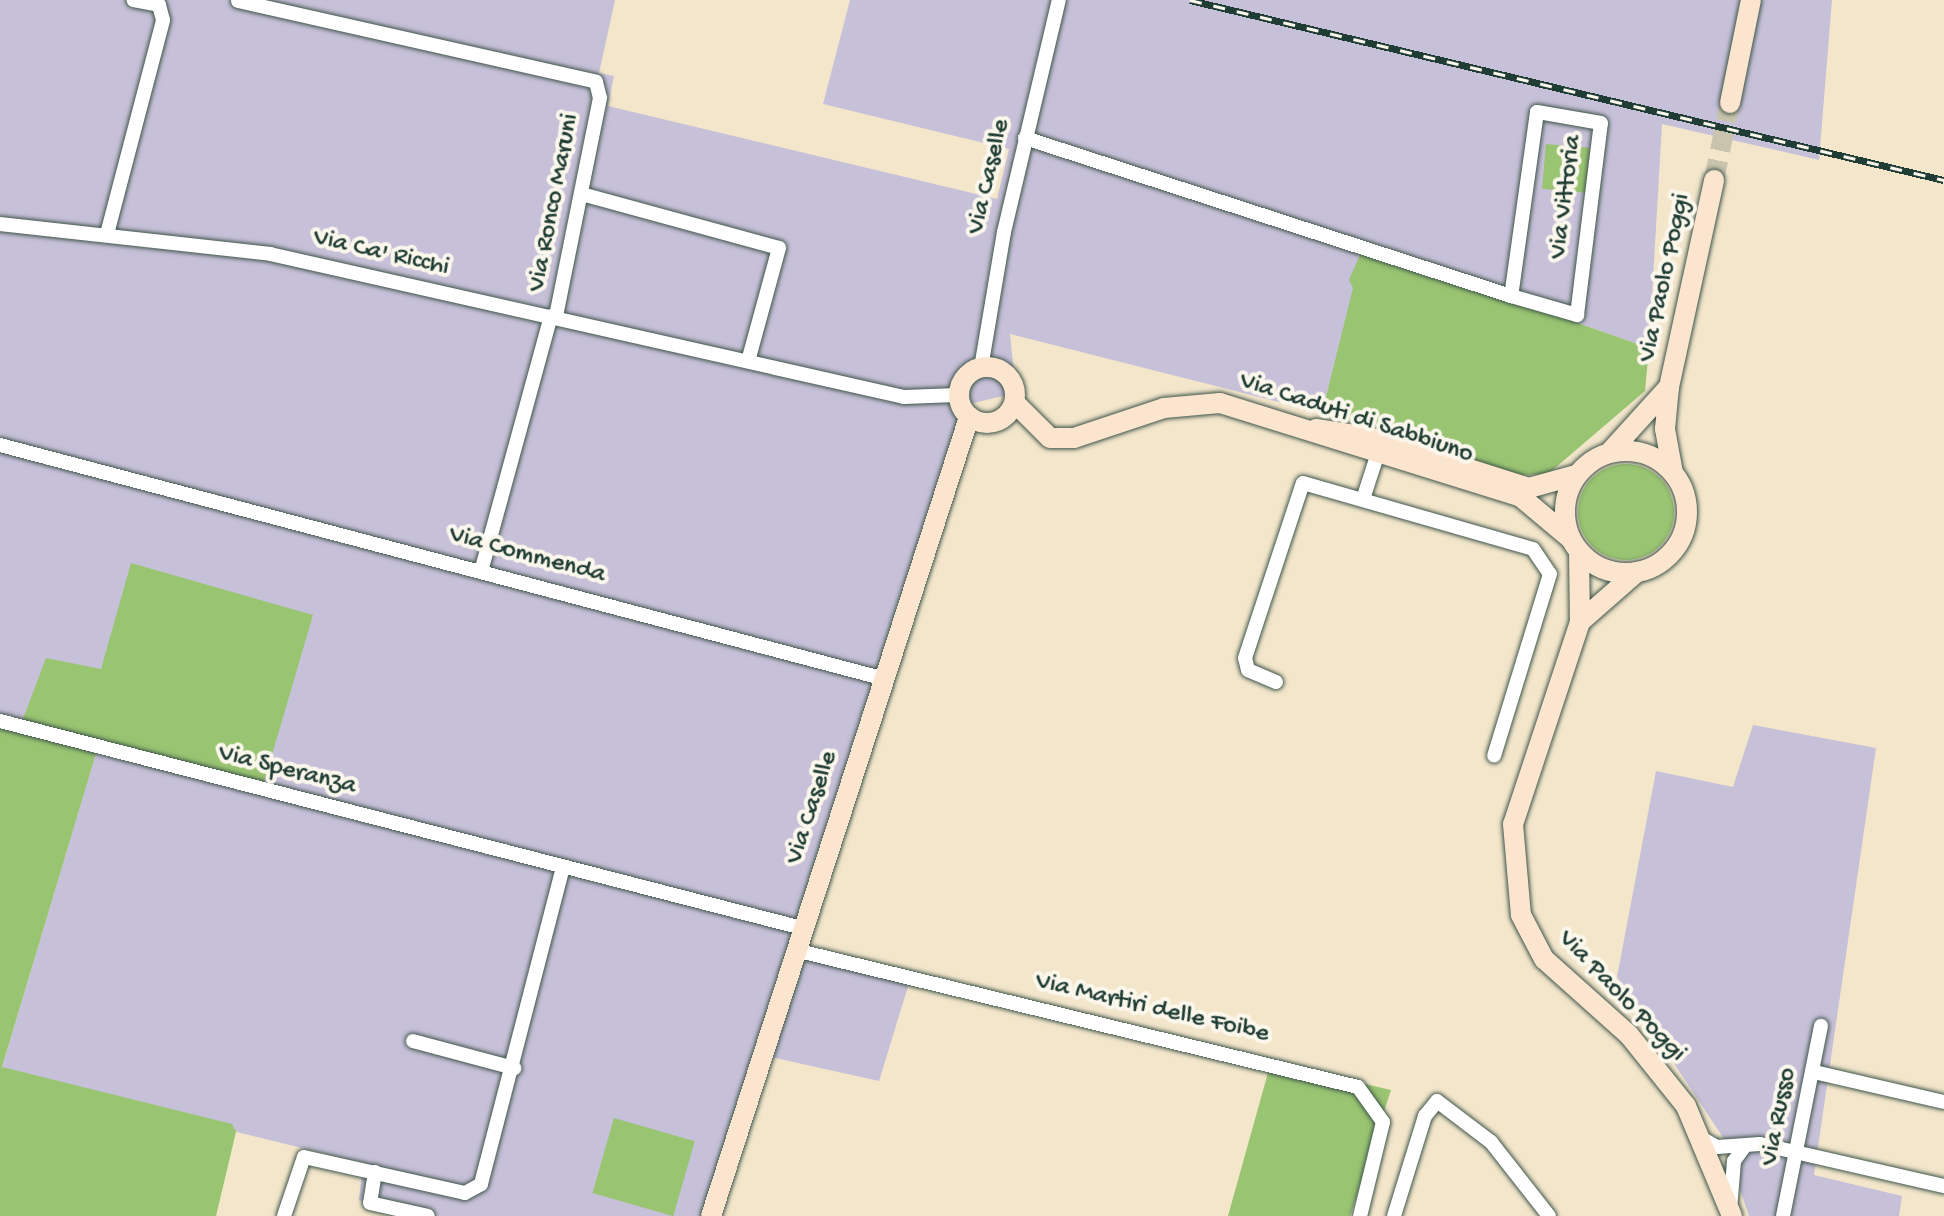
<!DOCTYPE html>
<html>
<head>
<meta charset="utf-8">
<style>
  body { margin:0 }
  #map { position:relative; width:1944px; height:1216px; overflow:hidden; background:#f3e6cb; font-family:"Gochi Hand",sans-serif }
  div>[style] { position:absolute }
  .industrial>* { inset:0; background:#c7c0d9 }
  .green>* { inset:0; background:#99c471; transform-origin:0 0 }
  .round { border-radius:50% }
  .secondary-tunnel>* { height:20px; margin-top:-10px; transform-origin:0; background:repeating-linear-gradient(90deg,#c9c4ad 0 20px,transparent 0 30px) }
  .roads { filter:drop-shadow(0 0 2px #3f564b) drop-shadow(0 0 2px #3f564b) }
  .street>* { height:14px; margin:-7px; padding:0 7px; transform-origin:7px; border-radius:7px; background:#fff }
  .secondary>* { height:20px; margin:-10px; padding:0 10px; transform-origin:10px; border-radius:10px; background:#fbe5cf }
  .secondary>.ring { margin:-10px; padding:0; box-sizing:content-box; background:none; border:20px solid #fbe5cf; border-radius:50% }
  .rail>* { height:7px; margin-top:-3.5px; transform-origin:0; background:repeating-linear-gradient(90deg,#fbf7ec 0 12px,#1f3d34 0 24px); box-sizing:border-box; border-block:2px solid #1f3d34 }
  span { translate:-50% -50%; white-space:nowrap; text-align:center; line-height:1.15; -webkit-text-stroke:8px #fbf7ec; paint-order:stroke }
  .street-label { font-size:26px; color:#1f3d34 }
</style>
</head>
<body>
<div id="map">
  <div class="industrial">
    <div style="clip-path:polygon(0 0,615px 0,599px 73px,614px 76px,608px 106px,997px 199px,1009px 149px,823px 104px,850px 0,1832px 0,1819px 160px,1662px 124px,1649px 348px,1364px 248px,1322px 413px,1010px 334px,1016px 393px,965px 405px,789px 953px,910px 980px,879px 1081px,766px 1056px,711px 1216px,426px 1216px,359px 1200px,363px 1163px,0 1074px,97px 749px,101px 669px,20px 728px,0 723px)"></div>
    <div style="clip-path:polygon(1753px 725px,1876px 748px,1814px 1175px,1902px 1196px,1899px 1216px,1749px 1216px,1722px 1136px,1617px 977px,1656px 771px,1733px 787px)"></div>
  </div>
  <div class="green">
    <div style="left:1546px;top:144px;width:44px;height:45px;rotate:5deg"></div>
    <div style="clip-path:polygon(1363px 248px,1649px 348px,1645px 391px,1548px 474px,1519px 475px,1322px 413px,1353px 288px,1349px 280px)"></div>
    <div class="round" style="left:1578px;top:464px;width:96px;height:96px"></div>
    <div style="clip-path:polygon(131px 563px,313px 615px,262px 789px,97px 750px,2px 1067px,232px 1124px,236px 1132px,216px 1216px,0 1216px,0 723px,20px 727px,46px 658px,101px 669px)"></div>
    <div style="clip-path:polygon(1271px 1062px,1391px 1090px,1350px 1216px,1228px 1216px)"></div>
    <div style="left:614px;top:1118px;width:84px;height:78px;rotate:16deg"></div>
  </div>
  <div class="secondary-tunnel">
    <div style="left:1714px;top:180px;width:79px;rotate:-78.3deg"></div>
  </div>
  <div class="roads">
    <div class="street">
      <div style="left:238px;top:1px;width:367px;rotate:12.7deg"></div>
      <div style="left:596px;top:82px;width:16px;rotate:76deg"></div>
      <div style="left:600px;top:98px;width:223px;rotate:101.4deg"></div>
      <div style="left:1025px;top:138px;width:511px;rotate:18.01deg"></div>
      <div style="left:1511px;top:296px;width:69px;rotate:16.1deg"></div>
      <div style="left:1577px;top:315px;width:193px;rotate:-82.9deg"></div>
      <div style="left:1601px;top:123px;width:65px;rotate:-170.2deg"></div>
      <div style="left:1537px;top:112px;width:186px;rotate:98deg"></div>
      <div style="left:582px;top:194px;width:204px;rotate:15.3deg"></div>
      <div style="left:779px;top:248px;width:117px;rotate:105.3deg"></div>
      <div style="left:0;top:224px;width:272px;rotate:6.3deg"></div>
      <div style="left:270px;top:254px;width:650px;rotate:12.71deg"></div>
      <div style="left:904px;top:397px;width:53px;rotate:-2.2deg"></div>
      <div style="left:107px;top:234px;width:221px;rotate:-75.3deg"></div>
      <div style="left:163px;top:20px;width:16px;rotate:-105deg"></div>
      <div style="left:159px;top:5px;width:26px;rotate:-169deg"></div>
      <div style="left:981px;top:368px;width:138px;rotate:-80.4deg"></div>
      <div style="left:1004px;top:232px;width:238px;rotate:-76.7deg"></div>
      <div style="left:0;top:445px;width:911px;rotate:14.81deg"></div>
      <div style="left:1364px;top:496px;width:42px;rotate:-72deg"></div>
      <div style="left:482px;top:568px;width:261px;rotate:-74.7deg"></div>
      <div style="left:1276px;top:682px;width:30px;rotate:-157deg"></div>
      <div style="left:1248px;top:670px;width:12px;rotate:-104deg"></div>
      <div style="left:1245px;top:658px;width:184px;rotate:-71.7deg"></div>
      <div style="left:1303px;top:483px;width:239px;rotate:16deg"></div>
      <div style="left:1533px;top:549px;width:30px;rotate:56deg"></div>
      <div style="left:1550px;top:574px;width:190px;rotate:107.1deg"></div>
      <div style="left:0;top:721px;width:828px;rotate:14.47deg"></div>
      <div style="left:795px;top:950px;width:579px;rotate:13.68deg"></div>
      <div style="left:1358px;top:1087px;width:43px;rotate:54.5deg"></div>
      <div style="left:1383px;top:1122px;width:97px;rotate:103.7deg"></div>
      <div style="left:413px;top:1041px;width:105px;rotate:15deg"></div>
      <div style="left:1814px;top:1072px;width:133px;rotate:13deg"></div>
      <div style="left:1703px;top:1139px;width:16px;rotate:30deg"></div>
      <div style="left:1717px;top:1147px;width:43px;rotate:-4deg"></div>
      <div style="left:1760px;top:1144px;width:189px;rotate:12.9deg"></div>
      <div style="left:375px;top:1172px;width:31px;rotate:99deg"></div>
      <div style="left:370px;top:1203px;width:59px;rotate:12.6deg"></div>
      <div style="left:1730px;top:1209px;width:48px;rotate:-85.2deg"></div>
      <div style="left:1734px;top:1161px;width:17px;rotate:-54deg"></div>
      <div style="left:284px;top:1216px;width:62px;rotate:-71.3deg"></div>
      <div style="left:304px;top:1157px;width:165px;rotate:12.6deg"></div>
      <div style="left:465px;top:1193px;width:18px;rotate:-29deg"></div>
      <div style="left:481px;top:1184px;width:327px;rotate:-75.5deg"></div>
      <div style="left:1394px;top:1216px;width:105px;rotate:-72.8deg"></div>
      <div style="left:1425px;top:1116px;width:19px;rotate:-51deg"></div>
      <div style="left:1437px;top:1101px;width:68px;rotate:37.2deg"></div>
      <div style="left:1491px;top:1142px;width:94px;rotate:51.9deg"></div>
      <div style="left:1783px;top:1216px;width:194px;rotate:-78.7deg"></div>
    </div>
    <div class="secondary">
      <div style="left:1730px;top:103px;width:105px;rotate:-78.5deg"></div>
      <div class="ring" style="left:959px;top:367px;width:36px;height:36px"></div>
      <div style="left:1015px;top:403px;width:49px;rotate:45deg"></div>
      <div style="left:1050px;top:438px;width:24px"></div>
      <div style="left:1074px;top:438px;width:95px;rotate:-18.4deg"></div>
      <div style="left:1164px;top:408px;width:56px;rotate:-5.1deg"></div>
      <div style="left:1220px;top:403px;width:315px;rotate:17.3deg"></div>
      <div style="left:1521px;top:497px;width:65px;rotate:40deg"></div>
      <div style="left:1316px;top:429px;width:54px;rotate:8.6deg"></div>
      <div style="left:1369px;top:437px;width:168px;rotate:17.7deg"></div>
      <div style="left:1529px;top:488px;width:49px;rotate:-15.5deg"></div>
      <div class="ring" style="left:1565px;top:451px;width:102px;height:102px"></div>
      <div style="left:1610px;top:452px;width:88px;rotate:-47.8deg"></div>
      <div style="left:1673px;top:473px;width:45px;rotate:-100.3deg"></div>
      <div style="left:1665px;top:429px;width:42px;rotate:-84.6deg"></div>
      <div style="left:1669px;top:387px;width:212px;rotate:-77.7deg"></div>
      <div style="left:1579px;top:552px;width:70px;rotate:89.2deg"></div>
      <div style="left:1580px;top:622px;width:213px;rotate:108.3deg"></div>
      <div style="left:1513px;top:824px;width:91px;rotate:85deg"></div>
      <div style="left:1521px;top:915px;width:50px;rotate:62.4deg"></div>
      <div style="left:1544px;top:959px;width:114px;rotate:41.8deg"></div>
      <div style="left:1629px;top:1035px;width:91px;rotate:51.2deg"></div>
      <div style="left:1686px;top:1106px;width:119px;rotate:67.3deg"></div>
      <div style="left:1580px;top:622px;width:76px;rotate:-41.3deg"></div>
      <div style="left:711px;top:1216px;width:840px;rotate:-72.1deg"></div>
    </div>
  </div>
  <div class="rail">
    <div style="left:1190px;top:0;width:775px;rotate:13.43deg"></div>
  </div>
  <div class="street-label">
    <span style="left:990px;top:177px;rotate:-77deg">Via Caselle</span>
    <span style="left:1567px;top:197px;rotate:-83deg">Via Vittoria</span>
    <span style="left:555px;top:203px;rotate:-79deg">Via Ronco Maruni</span>
    <span style="left:381px;top:254px;rotate:13deg">Via Ca' Ricchi</span>
    <span style="left:1666px;top:278px;rotate:-78deg">Via Paolo Poggi</span>
    <span style="left:1356px;top:419px;rotate:18deg">Via Caduti di Sabbiuno</span>
    <span style="left:527px;top:556px;rotate:15deg">Via Commenda</span>
    <span style="left:287px;top:771px;rotate:14deg">Via Speranza</span>
    <span style="left:813px;top:808px;rotate:-72deg">Via Caselle</span>
    <span style="left:1621px;top:997px;rotate:46deg">Via Paolo Poggi</span>
    <span style="left:1152px;top:1009px;rotate:13deg">Via Martiri delle Foibe</span>
    <span style="left:1780px;top:1117px;rotate:-79deg">Via Russo</span>
  </div>
</div>
</body>
</html>
